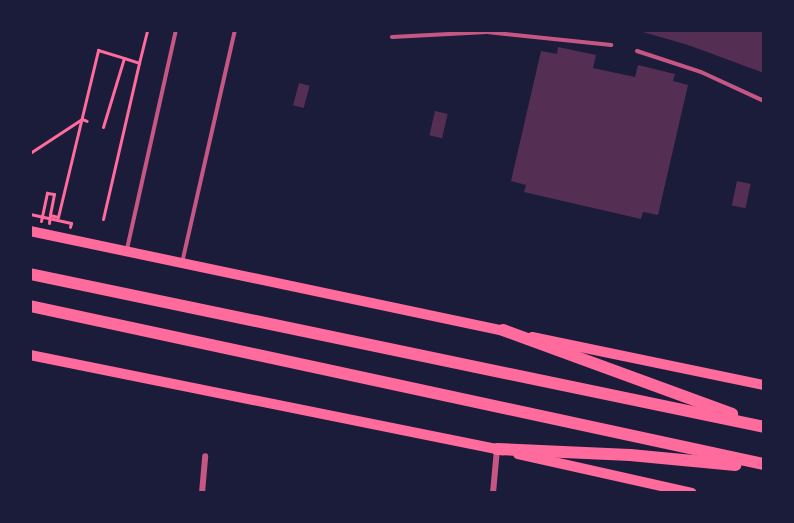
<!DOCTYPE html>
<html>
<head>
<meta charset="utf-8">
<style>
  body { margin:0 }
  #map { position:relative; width:794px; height:523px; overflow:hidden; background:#1b1b3a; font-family:Arial,sans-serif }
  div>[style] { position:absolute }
  .building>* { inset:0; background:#542f53; transform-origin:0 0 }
  .path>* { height:3px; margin:-1.5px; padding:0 1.5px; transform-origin:1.5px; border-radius:1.5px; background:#ff6b9d }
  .service>* { height:4px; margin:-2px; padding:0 2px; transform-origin:2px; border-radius:2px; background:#c65784 }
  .minor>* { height:6px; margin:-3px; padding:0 3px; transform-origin:3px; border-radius:3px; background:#c65784 }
  .secondary>* { height:10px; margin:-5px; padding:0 5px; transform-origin:5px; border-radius:5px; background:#ff6b9d }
  .trunk>* { height:12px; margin:-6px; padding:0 6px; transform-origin:6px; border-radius:6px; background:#ff6b9d }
  span { translate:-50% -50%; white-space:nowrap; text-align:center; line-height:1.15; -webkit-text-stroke:6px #1b1b3a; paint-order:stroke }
  .frame { position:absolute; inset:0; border:32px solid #1b1b3a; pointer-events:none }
</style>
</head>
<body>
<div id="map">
  <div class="building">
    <div style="clip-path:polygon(636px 30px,764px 30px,764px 73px,688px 45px)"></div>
    <div style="clip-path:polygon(558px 47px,596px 55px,593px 68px,635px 77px,638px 65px,675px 74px,673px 81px,688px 85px,658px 215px,643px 212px,641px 219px,524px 192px,526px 185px,511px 181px,541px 51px,557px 54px)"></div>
    <div style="left:299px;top:83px;width:11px;height:23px;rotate:15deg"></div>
    <div style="left:435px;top:111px;width:13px;height:25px;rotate:13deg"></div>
    <div style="left:737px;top:181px;width:14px;height:25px;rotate:12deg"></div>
  </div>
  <div class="path">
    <div style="left:103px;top:127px;width:72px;rotate:-73.1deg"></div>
    <div style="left:124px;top:58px;width:16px;rotate:18deg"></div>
    <div style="left:139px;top:63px;width:34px;rotate:-76deg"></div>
    <div style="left:30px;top:153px;width:62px;rotate:-33.2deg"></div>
    <div style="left:82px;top:119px;width:5px;rotate:22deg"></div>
    <div style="left:30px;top:214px;width:42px;rotate:12.4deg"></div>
    <div style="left:71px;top:223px;width:4px;rotate:104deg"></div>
    <div style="left:103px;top:219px;width:160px;rotate:-77deg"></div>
    <div style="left:41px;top:221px;width:29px;rotate:-78deg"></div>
    <div style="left:47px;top:193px;width:7px;rotate:8deg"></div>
    <div style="left:54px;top:194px;width:21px;rotate:101deg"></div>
    <div style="left:49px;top:223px;width:8px;rotate:-83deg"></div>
    <div style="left:50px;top:215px;width:8px;rotate:14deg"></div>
    <div style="left:58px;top:217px;width:172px;rotate:-76.5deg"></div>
    <div style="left:98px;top:50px;width:27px;rotate:17deg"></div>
  </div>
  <div class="service">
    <div style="left:392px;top:37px;width:95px;rotate:-3deg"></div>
    <div style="left:487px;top:32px;width:125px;rotate:6deg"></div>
    <div style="left:637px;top:51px;width:67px;rotate:18.2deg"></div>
    <div style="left:701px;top:72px;width:69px;rotate:24.7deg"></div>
    <div style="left:127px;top:249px;width:224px;rotate:-77.4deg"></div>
    <div style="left:182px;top:263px;width:239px;rotate:-77.2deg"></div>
  </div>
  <div class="minor">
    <div style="left:202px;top:493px;width:37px;rotate:-85deg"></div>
    <div style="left:493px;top:493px;width:44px;rotate:-84.8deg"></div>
  </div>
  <div class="secondary">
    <div style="left:30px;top:231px;width:491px;rotate:11.9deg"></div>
    <div style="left:532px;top:337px;width:237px;rotate:11.7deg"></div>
    <div style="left:30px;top:355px;width:482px;rotate:11.4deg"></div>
    <div style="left:518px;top:454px;width:178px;rotate:12.6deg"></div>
  </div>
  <div class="trunk">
    <div style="left:30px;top:274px;width:750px;rotate:11.77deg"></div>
    <div style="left:30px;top:306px;width:751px;rotate:12.15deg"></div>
    <div style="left:503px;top:330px;width:244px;rotate:20.1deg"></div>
    <div style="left:497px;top:449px;width:133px;rotate:2.6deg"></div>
    <div style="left:630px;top:455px;width:106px;rotate:5.4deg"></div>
  </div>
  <div class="frame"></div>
</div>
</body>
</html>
